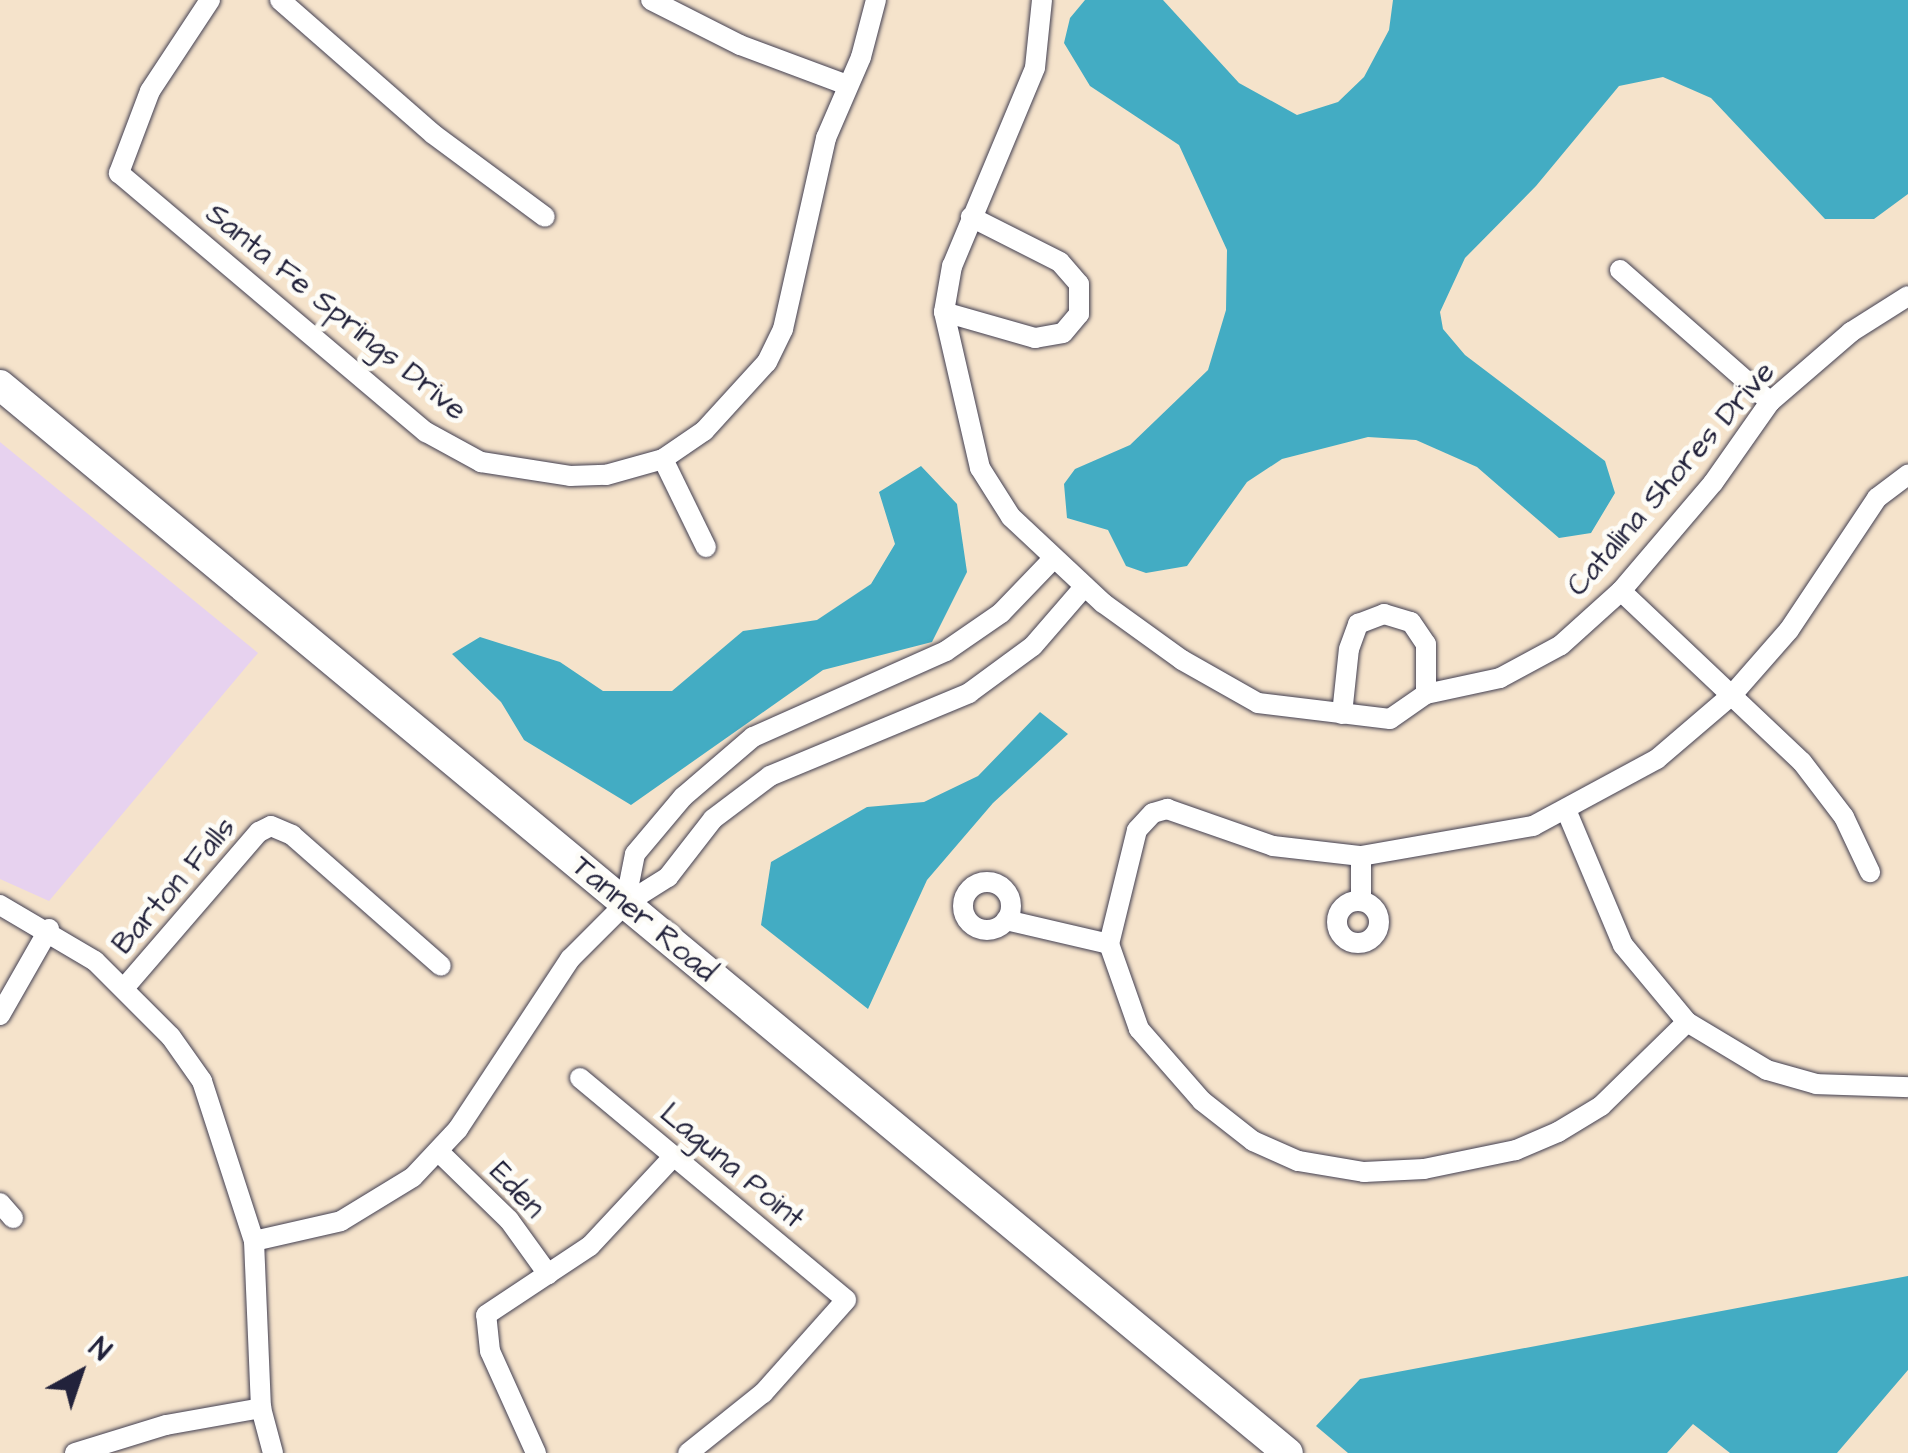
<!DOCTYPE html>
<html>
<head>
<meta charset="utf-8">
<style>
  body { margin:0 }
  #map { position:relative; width:1908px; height:1453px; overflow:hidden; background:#f5e3cb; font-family:"Architects Daughter",sans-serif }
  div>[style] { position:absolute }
  .built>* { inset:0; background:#e7d2ef }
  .water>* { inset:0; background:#43acc3 }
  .roads { filter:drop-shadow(0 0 2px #423f51) drop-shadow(0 0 2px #423f51) }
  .minor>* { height:20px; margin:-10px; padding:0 10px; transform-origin:10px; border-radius:10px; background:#fff }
  .minor>.ring { margin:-10px; padding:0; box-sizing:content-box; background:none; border:20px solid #fff; border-radius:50% }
  .secondary>* { height:30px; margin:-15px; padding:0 15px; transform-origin:15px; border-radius:15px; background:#fff }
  span { translate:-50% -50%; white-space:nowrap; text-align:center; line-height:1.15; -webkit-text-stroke:10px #fdfcf7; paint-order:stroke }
  .street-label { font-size:30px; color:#22223b }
  .north { position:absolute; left:30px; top:1323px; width:100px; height:100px; -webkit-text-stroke:8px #fdfcf7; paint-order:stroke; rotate:40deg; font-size:28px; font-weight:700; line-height:40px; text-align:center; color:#22223b }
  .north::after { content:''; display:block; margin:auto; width:35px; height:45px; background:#22223b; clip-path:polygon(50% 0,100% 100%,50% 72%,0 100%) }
</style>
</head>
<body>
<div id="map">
  <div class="built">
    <div style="clip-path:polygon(0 442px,258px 653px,49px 901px,0 879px)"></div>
  </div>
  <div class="water">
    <div style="clip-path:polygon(1085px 0,1163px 0,1239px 83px,1297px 115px,1338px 102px,1364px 77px,1389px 30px,1393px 0,1908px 0,1908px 194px,1874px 219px,1825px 219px,1711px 98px,1663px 77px,1619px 86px,1536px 186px,1465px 258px,1440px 312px,1443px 329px,1465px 355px,1605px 461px,1615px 493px,1591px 533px,1559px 538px,1477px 467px,1416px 440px,1368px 437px,1282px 459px,1247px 482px,1187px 566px,1146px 573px,1126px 566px,1108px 530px,1067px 518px,1064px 484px,1075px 469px,1130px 445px,1208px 370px,1226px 310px,1227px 250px,1179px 145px,1090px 86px,1064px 43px,1070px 18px)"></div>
    <div style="clip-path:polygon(921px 466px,957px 504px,967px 572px,932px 642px,823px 670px,631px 805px,524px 740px,501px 702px,452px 654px,480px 637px,560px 662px,603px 691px,672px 691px,743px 631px,817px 620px,871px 584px,895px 544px,879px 492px)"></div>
    <div style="clip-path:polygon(1040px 712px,1068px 734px,993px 803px,927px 880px,868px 1009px,761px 925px,771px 862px,867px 807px,924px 802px,978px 776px)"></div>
    <div style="clip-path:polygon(1908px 1276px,1908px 1370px,1837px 1453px,1730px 1453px,1693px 1424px,1667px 1453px,1348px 1453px,1316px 1426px,1360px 1379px)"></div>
  </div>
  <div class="roads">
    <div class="minor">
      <div style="left:210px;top:0;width:109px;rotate:123.4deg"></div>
      <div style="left:150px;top:91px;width:88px;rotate:110.7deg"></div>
      <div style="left:119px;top:173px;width:402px;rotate:40.2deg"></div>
      <div style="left:426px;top:432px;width:63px;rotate:28.6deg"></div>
      <div style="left:481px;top:462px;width:90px;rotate:8.9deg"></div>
      <div style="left:570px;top:476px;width:36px;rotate:-2deg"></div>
      <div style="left:606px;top:475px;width:59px;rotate:-15.7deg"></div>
      <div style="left:663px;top:459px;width:50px;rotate:-34.3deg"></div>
      <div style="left:704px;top:431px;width:93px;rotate:-47.6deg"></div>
      <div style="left:767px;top:362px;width:37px;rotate:-64deg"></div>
      <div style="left:783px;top:329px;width:196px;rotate:-77.3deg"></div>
      <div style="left:826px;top:138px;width:88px;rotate:-66.6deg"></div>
      <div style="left:861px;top:57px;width:59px;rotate:-75.3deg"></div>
      <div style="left:280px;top:0;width:203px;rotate:41.2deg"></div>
      <div style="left:433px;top:134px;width:139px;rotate:36.5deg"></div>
      <div style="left:651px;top:0;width:100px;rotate:26.8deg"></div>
      <div style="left:740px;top:45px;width:114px;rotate:20.5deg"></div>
      <div style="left:1042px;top:0;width:68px;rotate:95.9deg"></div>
      <div style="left:1035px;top:68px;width:215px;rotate:112.7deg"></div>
      <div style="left:952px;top:266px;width:47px;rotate:99.9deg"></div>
      <div style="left:944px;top:312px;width:160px;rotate:77deg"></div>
      <div style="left:980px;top:468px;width:58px;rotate:57.7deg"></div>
      <div style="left:1011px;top:517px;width:126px;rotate:43.1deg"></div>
      <div style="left:1103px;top:603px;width:97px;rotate:35.8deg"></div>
      <div style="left:1182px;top:660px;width:87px;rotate:29.5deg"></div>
      <div style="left:1258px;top:703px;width:133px;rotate:6.9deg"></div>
      <div style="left:1390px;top:719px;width:44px;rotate:-34.8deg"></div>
      <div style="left:1426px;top:694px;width:76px;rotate:-12.2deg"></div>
      <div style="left:1500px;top:678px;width:69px;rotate:-28.4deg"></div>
      <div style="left:1561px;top:645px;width:81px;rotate:-42deg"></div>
      <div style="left:1621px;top:591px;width:142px;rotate:-49.6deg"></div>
      <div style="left:1713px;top:483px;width:99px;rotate:-54.9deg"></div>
      <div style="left:1770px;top:402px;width:107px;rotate:-40.8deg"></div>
      <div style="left:1851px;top:332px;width:67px;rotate:-32.3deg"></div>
      <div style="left:1620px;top:270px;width:200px;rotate:41.3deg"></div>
      <div style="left:944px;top:312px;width:95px;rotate:15.9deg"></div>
      <div style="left:1035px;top:338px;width:28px;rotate:-10deg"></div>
      <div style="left:1063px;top:333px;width:25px;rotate:-50deg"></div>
      <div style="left:1079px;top:314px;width:30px;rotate:-90deg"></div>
      <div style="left:1079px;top:284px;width:29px;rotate:-131deg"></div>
      <div style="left:1060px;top:262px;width:100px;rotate:-153.2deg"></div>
      <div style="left:663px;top:459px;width:98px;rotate:64deg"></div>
      <div style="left:1621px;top:591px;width:249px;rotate:43.4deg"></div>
      <div style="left:1802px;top:762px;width:69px;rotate:52.6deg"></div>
      <div style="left:1844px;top:817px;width:61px;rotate:64.7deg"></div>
      <div style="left:1342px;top:714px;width:65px;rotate:-83.9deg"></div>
      <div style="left:1349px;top:649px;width:27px;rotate:-70deg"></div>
      <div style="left:1358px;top:624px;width:28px;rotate:-21deg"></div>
      <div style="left:1384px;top:614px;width:28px;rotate:17deg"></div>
      <div style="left:1411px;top:622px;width:27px;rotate:56deg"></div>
      <div style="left:1426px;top:644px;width:50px;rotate:90deg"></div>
      <div style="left:1567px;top:812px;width:144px;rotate:67.2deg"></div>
      <div style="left:1623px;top:945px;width:100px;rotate:50.3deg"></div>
      <div style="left:1687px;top:1022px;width:93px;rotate:31deg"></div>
      <div style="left:1767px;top:1070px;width:51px;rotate:15.9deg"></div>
      <div style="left:1816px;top:1084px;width:92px;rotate:1.9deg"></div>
      <div class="ring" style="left:963px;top:882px;width:28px;height:28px"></div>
      <div class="ring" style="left:1337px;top:901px;width:22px;height:22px"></div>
      <div style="left:1361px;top:901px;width:45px;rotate:-90deg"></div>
      <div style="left:625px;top:904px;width:51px;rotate:-78.7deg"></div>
      <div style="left:635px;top:854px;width:75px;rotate:-49.9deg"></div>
      <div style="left:683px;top:797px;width:92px;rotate:-40.6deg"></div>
      <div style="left:753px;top:737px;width:211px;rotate:-24deg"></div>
      <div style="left:946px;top:651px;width:67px;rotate:-34.6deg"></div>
      <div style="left:1001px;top:613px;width:76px;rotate:-46.1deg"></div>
      <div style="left:0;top:905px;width:110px;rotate:30.5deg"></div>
      <div style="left:95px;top:961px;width:107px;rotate:45deg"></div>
      <div style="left:171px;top:1037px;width:54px;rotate:54.8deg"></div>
      <div style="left:202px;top:1081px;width:168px;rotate:72deg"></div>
      <div style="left:254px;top:1241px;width:167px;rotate:87.6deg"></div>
      <div style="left:261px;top:1408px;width:47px;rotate:75.1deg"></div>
      <div style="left:1006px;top:920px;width:106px;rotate:13.1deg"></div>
      <div style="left:125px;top:987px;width:205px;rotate:-49.2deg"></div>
      <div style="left:259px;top:832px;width:13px;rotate:-27deg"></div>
      <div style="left:271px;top:826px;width:23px;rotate:23deg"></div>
      <div style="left:292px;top:835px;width:198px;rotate:41.3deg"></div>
      <div style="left:0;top:1015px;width:99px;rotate:-60.3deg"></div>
      <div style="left:1687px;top:1022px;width:120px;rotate:135.7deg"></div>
      <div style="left:1601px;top:1106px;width:50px;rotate:148.8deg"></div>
      <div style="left:1558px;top:1132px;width:46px;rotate:156.8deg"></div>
      <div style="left:1516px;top:1150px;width:94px;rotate:168.3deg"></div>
      <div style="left:1424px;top:1169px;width:60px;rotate:177.1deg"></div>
      <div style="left:1364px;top:1172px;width:67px;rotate:-170.5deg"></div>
      <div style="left:1298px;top:1161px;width:49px;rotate:-156deg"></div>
      <div style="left:1253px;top:1141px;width:65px;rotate:-141.9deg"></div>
      <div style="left:1202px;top:1101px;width:96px;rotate:-131.2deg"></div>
      <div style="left:1139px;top:1029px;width:90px;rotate:-109.4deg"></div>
      <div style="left:1109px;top:944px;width:117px;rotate:-76.2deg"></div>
      <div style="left:1137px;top:830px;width:23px;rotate:-47deg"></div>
      <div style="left:1153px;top:813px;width:15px;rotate:-16deg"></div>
      <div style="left:1167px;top:809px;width:112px;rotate:19.2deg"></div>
      <div style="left:1273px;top:846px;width:89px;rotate:6.5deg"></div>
      <div style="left:1361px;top:856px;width:175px;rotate:-9.9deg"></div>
      <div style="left:1533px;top:826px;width:141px;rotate:-28.4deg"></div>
      <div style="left:1657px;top:759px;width:99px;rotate:-40.5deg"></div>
      <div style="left:1732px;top:695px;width:86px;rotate:-48.8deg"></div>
      <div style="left:1789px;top:630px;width:159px;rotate:-56.3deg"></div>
      <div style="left:1877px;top:498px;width:39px;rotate:-37deg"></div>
      <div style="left:580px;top:1078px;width:346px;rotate:39.8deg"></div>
      <div style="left:846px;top:1300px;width:125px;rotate:131.7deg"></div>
      <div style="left:763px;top:1393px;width:96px;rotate:141.3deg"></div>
      <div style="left:438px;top:1151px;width:99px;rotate:44.2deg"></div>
      <div style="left:509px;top:1220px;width:67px;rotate:54.2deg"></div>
      <div style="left:0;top:1203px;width:20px;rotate:49deg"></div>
      <div style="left:254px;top:1241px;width:89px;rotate:-12.9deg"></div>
      <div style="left:341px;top:1221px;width:84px;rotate:-31.4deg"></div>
      <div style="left:413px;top:1177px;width:66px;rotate:-46.8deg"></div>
      <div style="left:458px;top:1129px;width:204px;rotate:-56.6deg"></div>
      <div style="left:570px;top:959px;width:78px;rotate:-45deg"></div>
      <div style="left:625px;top:904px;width:51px;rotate:-32.1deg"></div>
      <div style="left:668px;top:877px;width:73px;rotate:-52.2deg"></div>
      <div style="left:713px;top:819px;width:71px;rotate:-37deg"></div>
      <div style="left:770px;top:776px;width:216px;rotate:-22.6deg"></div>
      <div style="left:969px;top:693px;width:79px;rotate:-36.3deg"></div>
      <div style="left:1033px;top:646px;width:79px;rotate:-49.1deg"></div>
      <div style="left:75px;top:1453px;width:95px;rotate:-17.1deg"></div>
      <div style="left:166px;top:1425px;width:97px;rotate:-10.1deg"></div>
      <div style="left:536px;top:1453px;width:112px;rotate:-114.3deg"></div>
      <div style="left:490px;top:1351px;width:36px;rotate:-96deg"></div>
      <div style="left:486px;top:1315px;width:125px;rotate:-33.6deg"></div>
      <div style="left:590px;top:1246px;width:123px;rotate:-47deg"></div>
    </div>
    <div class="secondary">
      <div style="left:0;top:385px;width:1673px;rotate:39.67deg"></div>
    </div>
  </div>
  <div class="street-label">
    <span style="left:336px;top:312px;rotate:39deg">Santa Fe Springs Drive</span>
    <span style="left:1671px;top:479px;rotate:-49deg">Catalina Shores Drive</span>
    <span style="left:174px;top:886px;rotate:-49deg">Barton Falls</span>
    <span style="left:644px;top:919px;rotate:40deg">Tanner Road</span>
    <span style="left:732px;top:1166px;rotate:40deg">Laguna Point</span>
    <span style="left:517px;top:1190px;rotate:47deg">Eden</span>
  </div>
  <div class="north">N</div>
</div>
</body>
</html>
